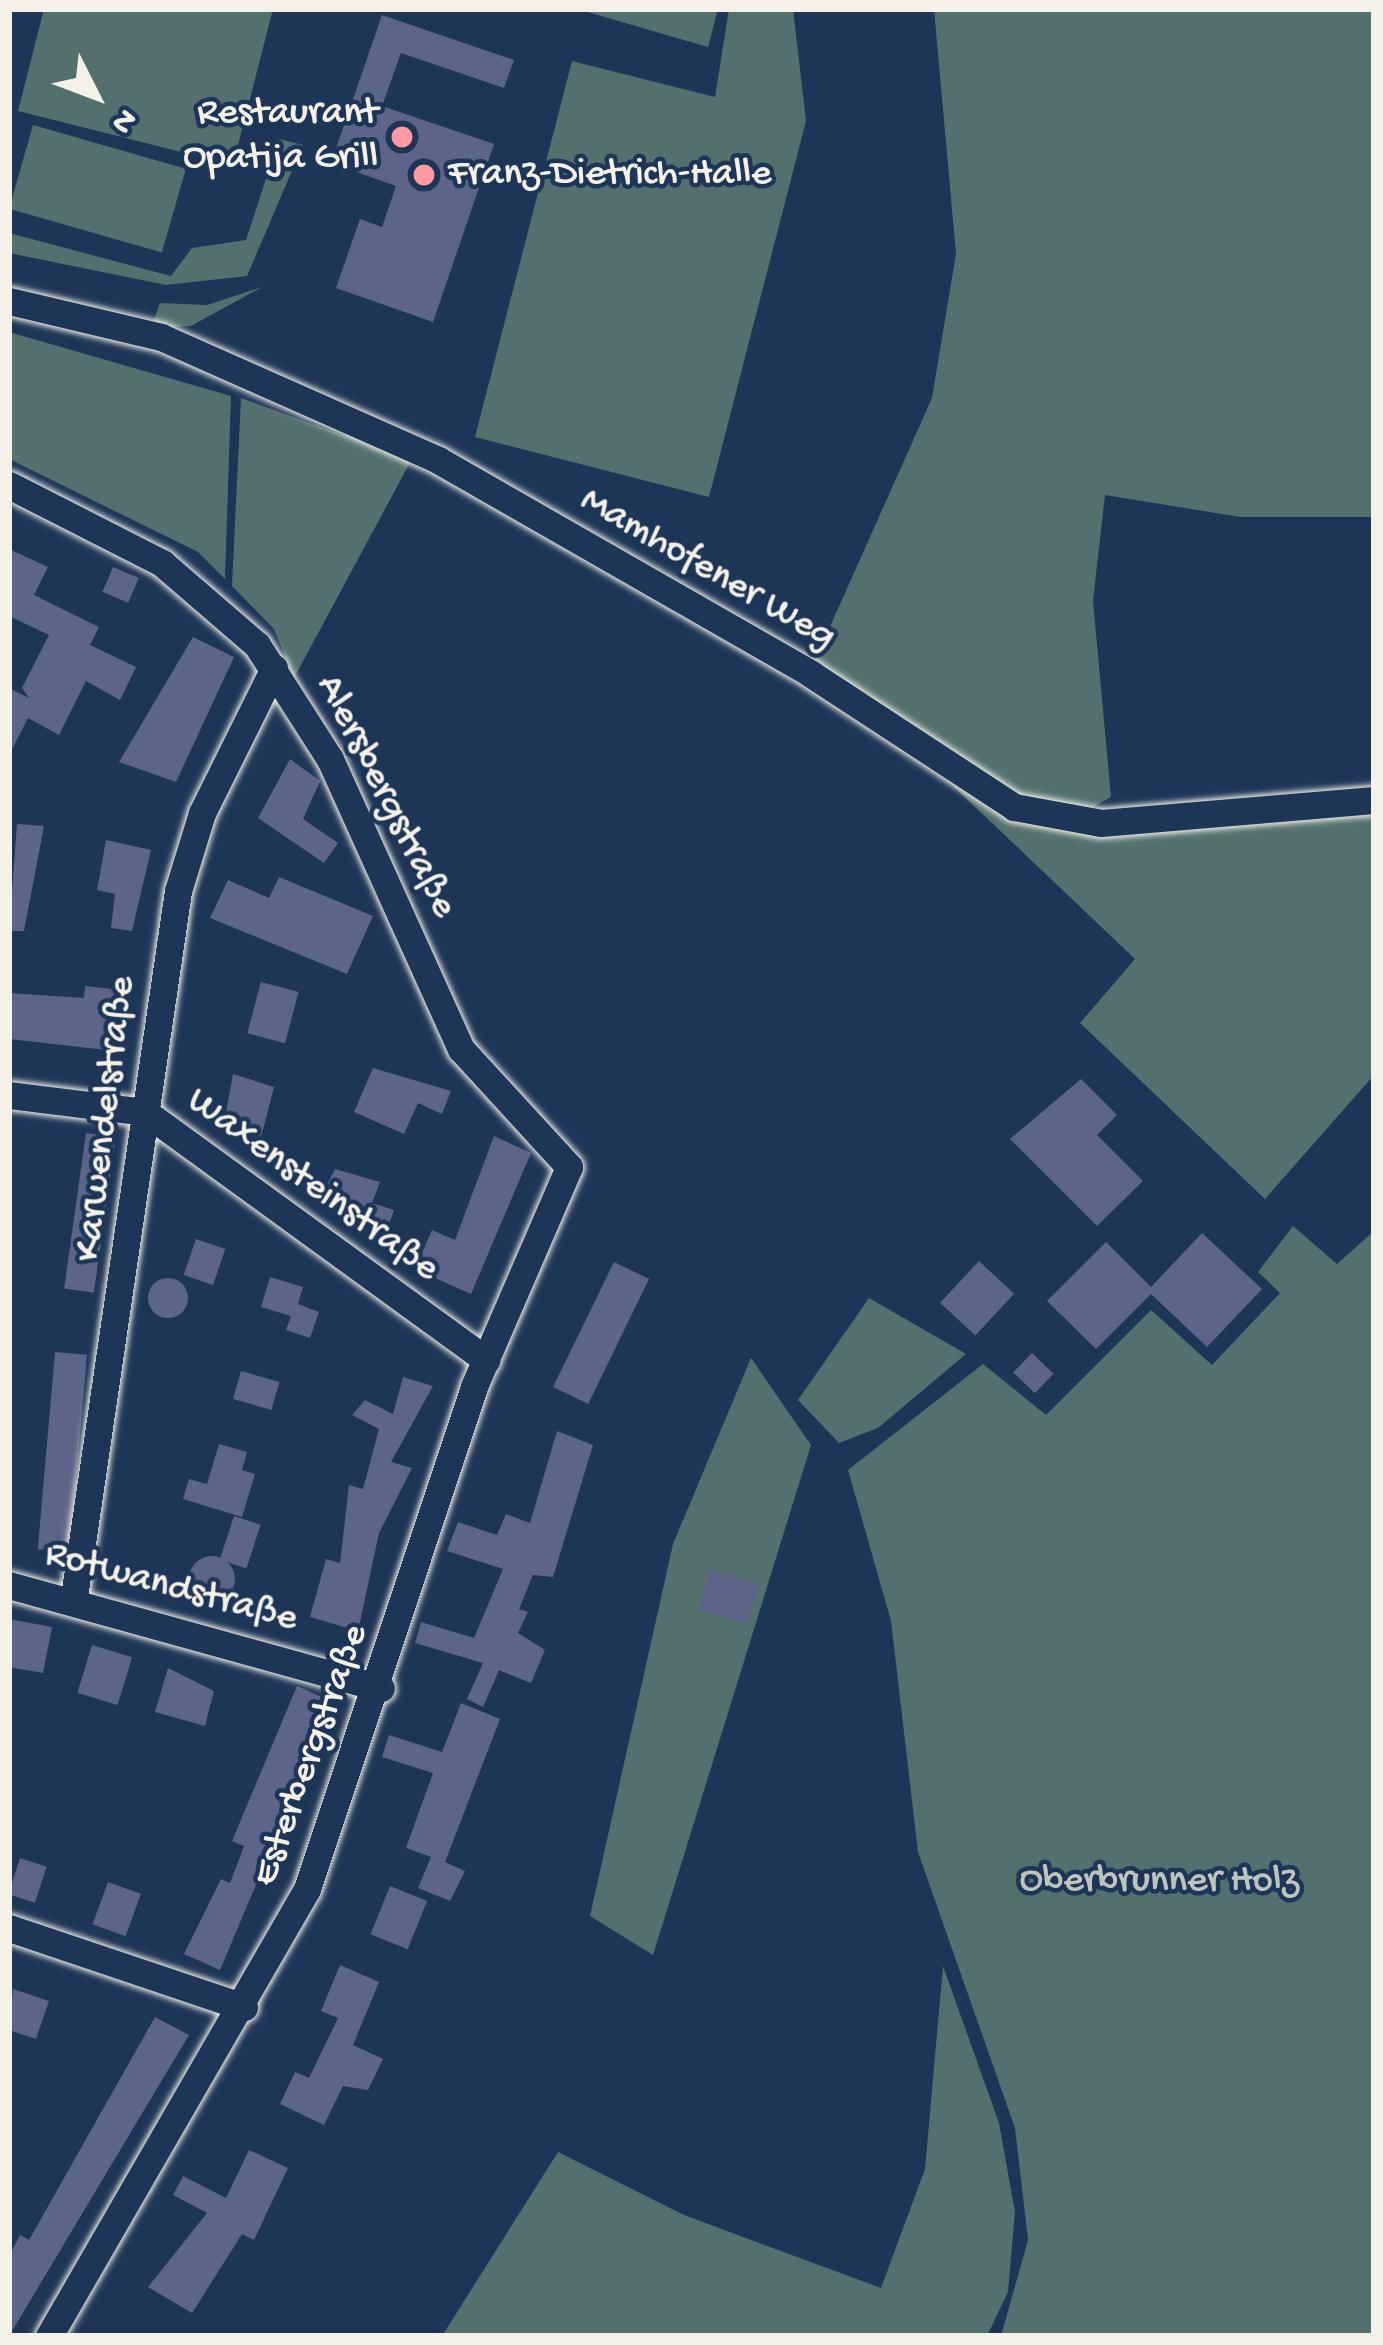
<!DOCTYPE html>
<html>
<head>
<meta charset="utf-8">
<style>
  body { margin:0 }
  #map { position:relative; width:1383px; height:2345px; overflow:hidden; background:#1d3557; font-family:"Gochi Hand",sans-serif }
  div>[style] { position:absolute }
  .green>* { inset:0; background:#53706e; transform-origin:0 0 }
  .building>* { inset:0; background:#5d648a; transform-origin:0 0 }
  .round { border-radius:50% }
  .roads { filter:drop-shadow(0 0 3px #f4f1e8) drop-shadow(0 0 3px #f4f1e8) }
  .street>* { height:27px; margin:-13.5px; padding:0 13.5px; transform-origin:13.5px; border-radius:13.5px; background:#1d3557 }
  .dots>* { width:33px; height:33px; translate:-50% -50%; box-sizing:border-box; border:6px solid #1d3557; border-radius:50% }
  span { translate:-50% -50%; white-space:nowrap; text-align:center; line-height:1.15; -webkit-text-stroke:9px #1d3557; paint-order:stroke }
  .poi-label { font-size:39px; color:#f4f1e8 }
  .right { translate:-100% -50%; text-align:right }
  .left { translate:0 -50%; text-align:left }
  .street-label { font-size:39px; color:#f4f1e8 }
  .park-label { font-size:39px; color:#bcc4bd }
  .frame { position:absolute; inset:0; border:12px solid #f4f1e8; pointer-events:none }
  .north { position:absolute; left:36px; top:36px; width:120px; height:120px; -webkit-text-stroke:9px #1d3557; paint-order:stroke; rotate:132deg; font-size:33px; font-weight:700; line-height:48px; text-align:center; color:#f4f1e8 }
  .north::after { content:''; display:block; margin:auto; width:42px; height:54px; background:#f4f1e8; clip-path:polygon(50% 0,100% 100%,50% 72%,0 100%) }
</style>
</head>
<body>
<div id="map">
  <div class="green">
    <div style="clip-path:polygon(44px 9px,273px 9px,233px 165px,18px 111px)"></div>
    <div style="clip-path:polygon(577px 9px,718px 9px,708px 47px)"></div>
    <div style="clip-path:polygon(729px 9px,793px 9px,806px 121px,709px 497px,475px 437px,572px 61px,715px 97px)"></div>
    <div style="clip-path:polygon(934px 9px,1374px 9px,1374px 517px,1240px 517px,1105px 495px,1093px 601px,1111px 797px,1077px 816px,1037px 808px,812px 667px,932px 398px,956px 254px)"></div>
    <div style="left:33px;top:125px;width:159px;height:87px;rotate:16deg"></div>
    <div style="clip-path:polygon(279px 139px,303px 145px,247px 276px,166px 285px,9px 253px,9px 233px,171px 276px,192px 248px,246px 240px)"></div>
    <div style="clip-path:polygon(262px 287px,191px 326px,151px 328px,160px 303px,207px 305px)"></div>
    <div style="clip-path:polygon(9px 332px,231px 396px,225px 579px,198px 552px,9px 459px)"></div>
    <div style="clip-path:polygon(241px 398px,345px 436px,352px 427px,413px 457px,294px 678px,274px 629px,232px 586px)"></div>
    <div style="clip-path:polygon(928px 762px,1026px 819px,1374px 805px,1374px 1075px,1265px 1199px,1080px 1023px,1135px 959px)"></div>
    <div style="clip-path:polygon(1293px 1226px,1337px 1264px,1374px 1231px,1374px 2336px,1001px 2336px,1028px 2240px,1015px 2128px,918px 1852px,891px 1621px,848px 1470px,983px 1364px,1046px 1415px,1151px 1310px,1212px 1365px,1280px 1293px,1258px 1272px)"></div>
    <div style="clip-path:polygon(869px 1298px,966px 1354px,878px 1428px,839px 1443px,798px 1400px)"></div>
    <div style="clip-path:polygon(751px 1358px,811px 1445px,653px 1955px,590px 1916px,673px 1544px)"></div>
    <div style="clip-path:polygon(943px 1966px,999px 2123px,1015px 2212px,1008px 2292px,987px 2336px,442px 2336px,558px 2152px,684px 2215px,881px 2288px,925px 2169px)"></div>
  </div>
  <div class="building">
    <div style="clip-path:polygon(382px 15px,514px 60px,504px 88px,401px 53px,382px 106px,494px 144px,433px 322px,336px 288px,360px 219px,382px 227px,396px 186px,331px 163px)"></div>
    <div style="clip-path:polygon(9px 549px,48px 567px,34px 595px,99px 627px,90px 645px,136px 667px,120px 700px,86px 681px,59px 735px,28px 718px,9px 755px,9px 688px,29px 698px,22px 688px,49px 635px,9px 616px)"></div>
    <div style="left:113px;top:567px;width:28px;height:27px;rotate:23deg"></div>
    <div style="clip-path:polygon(193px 637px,234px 657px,176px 782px,119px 762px)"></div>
    <div style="clip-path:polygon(290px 759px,320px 781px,303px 819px,338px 843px,324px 863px,258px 818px)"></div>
    <div style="clip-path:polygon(17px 824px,44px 826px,24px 931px,9px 931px)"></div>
    <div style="clip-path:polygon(106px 840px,151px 850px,132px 931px,111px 928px,115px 894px,97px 890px)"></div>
    <div style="clip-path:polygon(279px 877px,373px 916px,347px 974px,210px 918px,228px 880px,269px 898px)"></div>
    <div style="left:261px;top:982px;width:39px;height:53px;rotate:15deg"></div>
    <div style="clip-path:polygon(85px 986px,131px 991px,124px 1052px,9px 1039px,9px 993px,84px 998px)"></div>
    <div style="clip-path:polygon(373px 1068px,451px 1091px,442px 1114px,418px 1103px,404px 1134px,354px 1112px)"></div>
    <div style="clip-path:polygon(233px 1074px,274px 1087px,260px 1141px,223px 1129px)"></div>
    <div style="clip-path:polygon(1081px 1079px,1117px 1115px,1097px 1135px,1143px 1181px,1097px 1226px,1010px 1139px)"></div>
    <div style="left:86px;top:1133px;width:30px;height:157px;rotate:8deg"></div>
    <div style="clip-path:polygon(494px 1136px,531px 1153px,471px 1294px,415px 1269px,432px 1230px,455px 1240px)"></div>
    <div style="clip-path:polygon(335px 1169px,380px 1182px,372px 1203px,394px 1210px,387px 1230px,318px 1202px)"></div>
    <div style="clip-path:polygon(1202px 1233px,1262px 1289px,1207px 1347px,1151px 1294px,1096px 1349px,1047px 1301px,1106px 1242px,1151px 1287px)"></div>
    <div style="left:196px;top:1239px;width:31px;height:38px;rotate:19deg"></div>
    <div style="left:979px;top:1261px;width:48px;height:57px;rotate:43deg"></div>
    <div style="left:614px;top:1262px;width:39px;height:139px;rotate:26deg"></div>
    <div style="clip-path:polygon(270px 1277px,303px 1287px,298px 1304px,319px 1312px,310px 1338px,286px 1330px,291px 1316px,261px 1307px)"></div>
    <div class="round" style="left:148px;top:1278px;width:40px;height:40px"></div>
    <div style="left:55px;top:1352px;width:32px;height:198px;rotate:5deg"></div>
    <div style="left:1032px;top:1353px;width:30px;height:27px;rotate:44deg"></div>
    <div style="left:241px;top:1371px;width:40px;height:29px;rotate:16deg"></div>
    <div style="clip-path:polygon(403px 1377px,433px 1386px,391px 1462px,412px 1468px,379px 1533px,358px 1631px,310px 1617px,326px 1559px,340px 1563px,349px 1485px,363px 1489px,379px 1429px,352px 1415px,365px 1400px,393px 1414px)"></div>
    <div style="clip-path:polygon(557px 1431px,593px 1445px,553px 1577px,533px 1575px,519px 1609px,528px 1612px,518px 1633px,545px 1650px,531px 1683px,499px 1670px,483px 1707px,467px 1699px,483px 1663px,415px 1643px,421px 1622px,474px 1638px,503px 1569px,447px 1551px,458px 1522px,497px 1535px,506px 1514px,530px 1523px)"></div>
    <div style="clip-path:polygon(219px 1444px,247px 1452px,242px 1470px,255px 1474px,242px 1517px,183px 1499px,189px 1479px,207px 1484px)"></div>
    <div style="left:234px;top:1516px;width:28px;height:46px;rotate:18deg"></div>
    <div class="round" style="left:189px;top:1556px;width:46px;height:46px"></div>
    <div style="left:710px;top:1570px;width:51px;height:41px;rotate:16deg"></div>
    <div style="clip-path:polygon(9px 1619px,52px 1627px,43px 1673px,9px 1667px)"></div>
    <div style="left:92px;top:1645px;width:42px;height:50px;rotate:17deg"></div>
    <div style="clip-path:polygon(168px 1668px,214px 1691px,205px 1726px,155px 1712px)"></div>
    <div style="clip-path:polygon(297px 1686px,333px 1702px,220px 1970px,184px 1954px,221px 1879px,230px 1883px,244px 1846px,232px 1841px)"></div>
    <div style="clip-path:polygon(461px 1703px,500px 1719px,445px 1862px,465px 1871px,450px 1901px,418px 1888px,431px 1857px,406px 1848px,433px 1773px,382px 1757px,389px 1735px,442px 1752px)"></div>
    <div style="left:20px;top:1858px;width:28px;height:38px;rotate:18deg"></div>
    <div style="left:108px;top:1882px;width:35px;height:45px;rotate:20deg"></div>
    <div style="left:390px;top:1886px;width:40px;height:52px;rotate:22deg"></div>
    <div style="clip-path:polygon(340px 1965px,379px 1982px,353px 2045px,383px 2059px,368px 2090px,343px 2086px,324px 2125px,280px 2104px,295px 2072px,309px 2078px,338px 2018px,321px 2011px)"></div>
    <div style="clip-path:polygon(13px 1989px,49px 2001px,36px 2039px,9px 2030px)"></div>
    <div style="clip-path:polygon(155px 2017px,189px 2035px,9px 2336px,9px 2256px,20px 2235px,29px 2240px)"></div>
    <div style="clip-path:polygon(249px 2150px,288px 2168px,254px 2240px,242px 2234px,192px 2313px,148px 2287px,207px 2213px,173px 2195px,183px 2176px,226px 2198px)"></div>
  </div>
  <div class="roads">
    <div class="street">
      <div style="left:9px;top:301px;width:156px;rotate:13.3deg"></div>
      <div style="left:161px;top:337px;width:303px;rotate:23.9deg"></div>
      <div style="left:438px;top:460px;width:430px;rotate:29.8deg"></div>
      <div style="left:811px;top:674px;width:243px;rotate:33.2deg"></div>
      <div style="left:1014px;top:807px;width:88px;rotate:10.4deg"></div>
      <div style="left:1101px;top:823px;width:274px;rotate:-4.8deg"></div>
      <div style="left:9px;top:485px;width:172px;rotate:27deg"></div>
      <div style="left:162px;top:563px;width:125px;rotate:40.8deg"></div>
      <div style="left:257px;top:645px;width:135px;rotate:57.4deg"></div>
      <div style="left:330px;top:759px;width:318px;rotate:65.7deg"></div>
      <div style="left:461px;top:1049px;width:160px;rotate:47.5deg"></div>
      <div style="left:569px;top:1167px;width:240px;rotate:113.4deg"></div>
      <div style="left:474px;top:1387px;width:529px;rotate:108.4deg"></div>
      <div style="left:307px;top:1889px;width:516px;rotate:119.99deg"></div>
      <div style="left:9px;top:1095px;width:137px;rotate:7.1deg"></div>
      <div style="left:145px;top:1112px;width:422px;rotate:36deg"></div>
      <div style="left:9px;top:1585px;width:386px;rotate:15.5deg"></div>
      <div style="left:74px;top:1597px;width:714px;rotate:-81.62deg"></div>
      <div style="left:178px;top:891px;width:82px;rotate:-72.9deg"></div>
      <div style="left:202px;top:813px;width:162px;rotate:-63.6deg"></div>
      <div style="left:9px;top:1928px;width:248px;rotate:18.6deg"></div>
    </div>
  </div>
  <div class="dots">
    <div style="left:402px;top:137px;background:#ff9aa2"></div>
    <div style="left:424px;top:175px;background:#ff9aa2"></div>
  </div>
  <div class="poi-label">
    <span class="right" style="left:378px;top:137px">Restaurant<br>Opatija Grill</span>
    <span class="left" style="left:448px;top:175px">Franz-Dietrich-Halle</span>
  </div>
  <div class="street-label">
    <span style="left:707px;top:570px;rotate:30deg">Mamhofener Weg</span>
    <span style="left:385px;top:797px;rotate:63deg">Alersbergstraße</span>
    <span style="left:107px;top:1119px;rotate:-83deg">Karwendelstraße</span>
    <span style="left:312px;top:1186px;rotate:36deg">Waxensteinstraße</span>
    <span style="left:171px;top:1588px;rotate:15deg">Rotwandstraße</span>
    <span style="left:312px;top:1756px;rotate:-70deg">Esterbergstraße</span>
  </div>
  <div class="park-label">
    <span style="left:1159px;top:1882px">Oberbrunner Holz</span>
  </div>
  <div class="frame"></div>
  <div class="north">N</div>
</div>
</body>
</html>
